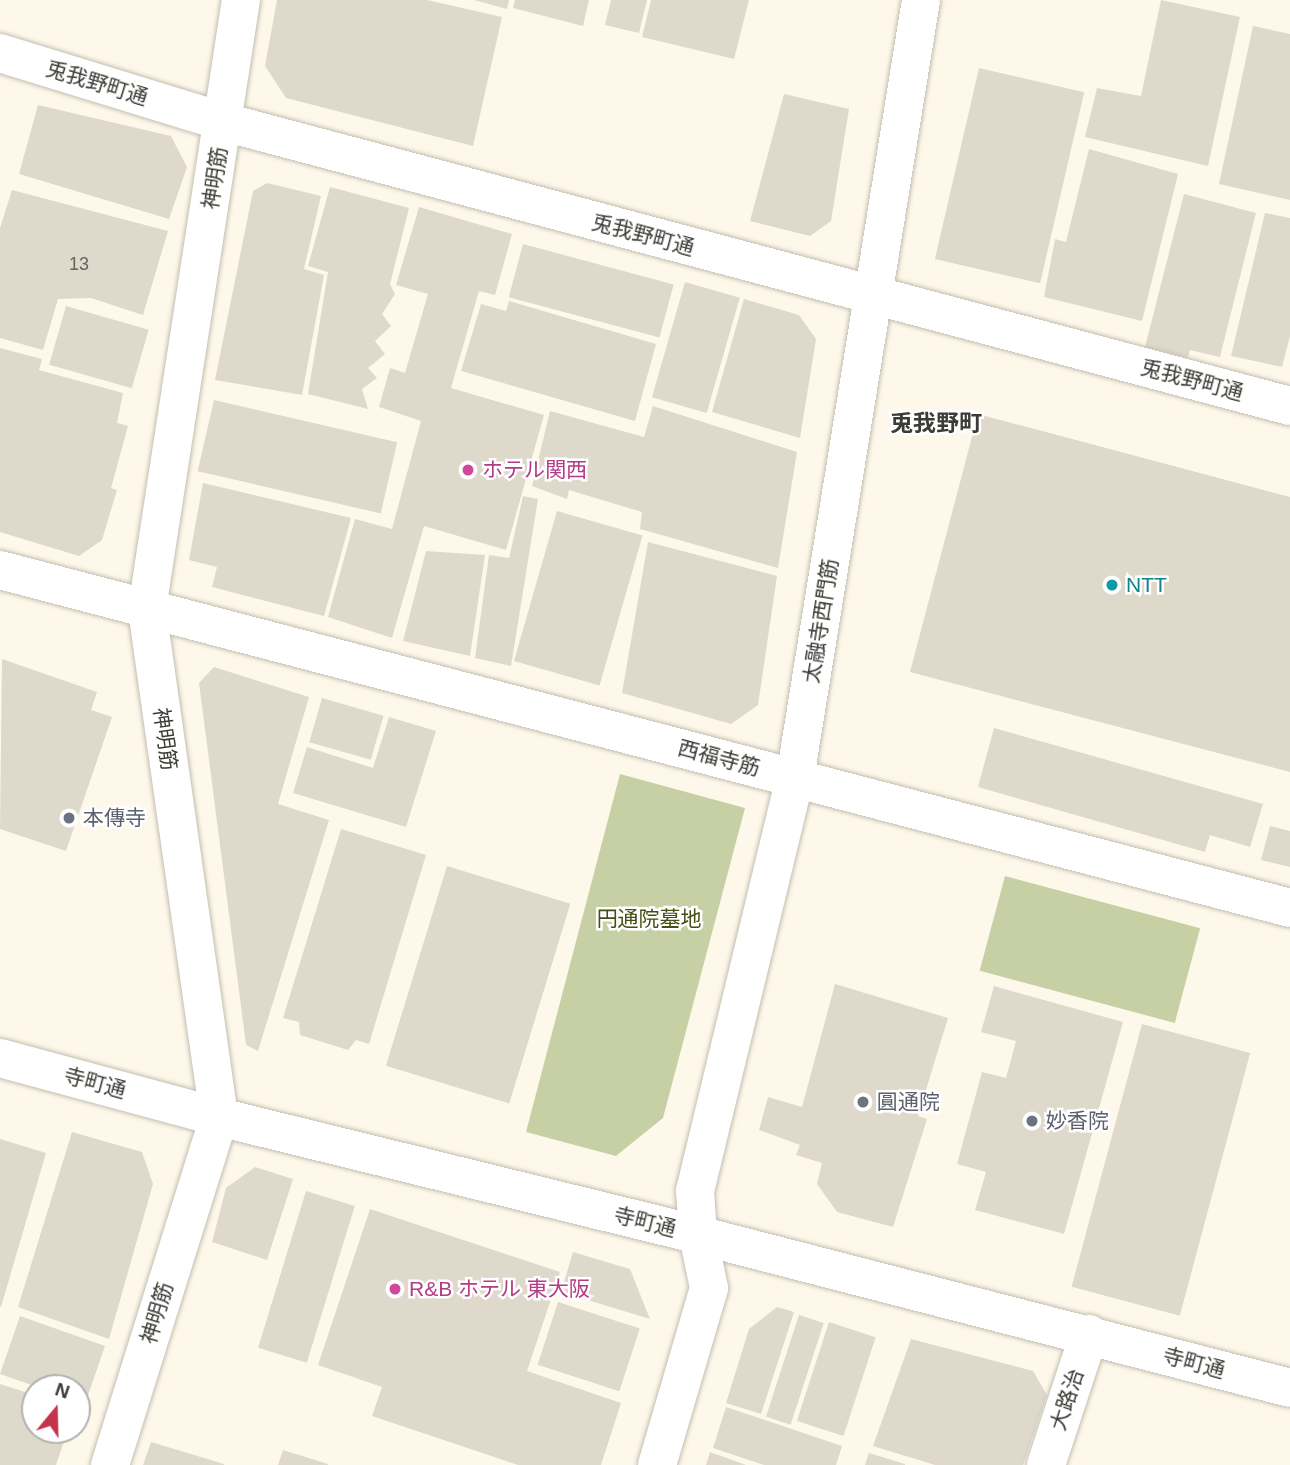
<!DOCTYPE html>
<html>
<head>
<meta charset="utf-8">
<style>
  body { margin:0 }
  #map { position:relative; width:1290px; height:1465px; overflow:hidden; background:#fef8eb; font-family:Helvetica,"Noto Sans JP",sans-serif }
  div>[style] { position:absolute }
  .green>* { inset:0; background:#c6d0a4; transform-origin:0 0 }
  .building>* { inset:0; background:#dfd9cc; transform-origin:0 0 }
  .roads { filter:drop-shadow(0 0 2px #c3beb1) drop-shadow(0 0 2px #c3beb1) }
  .street>* { height:38px; margin:-19px; padding:0 19px; transform-origin:19px; border-radius:19px; background:#fff }
  .secondary>* { height:38px; margin:-19px; padding:0 19px; transform-origin:19px; border-radius:19px; background:#fff }
  .dots>* { width:19px; height:19px; translate:-50% -50%; box-sizing:border-box; border:4px solid #fff; border-radius:50% }
  span { translate:-50% -50%; white-space:nowrap; text-align:center; line-height:1.15; -webkit-text-stroke:5px #fff; paint-order:stroke }
  .number-label { font-size:18px; color:#66625c }
  .number-label span { -webkit-text-stroke-width:0 }
  .street-label { font-size:21px; color:#3d3b36 }
  .hotel-label { font-size:21px; color:#b23c85 }
  .left { translate:0 -50%; text-align:left }
  .culture-label { font-size:21px; color:#0d838f }
  .worship-label { font-size:21px; color:#5b616d }
  .park-label { font-size:21px; color:#454f13 }
  .neighbourhood-label { font-size:23px; color:#3d3b36; font-weight:700 }
  .north { position:absolute; left:21px; top:1374px; width:70px; height:70px; box-sizing:border-box; background:#fff; border:2px solid #b1b1af; border-radius:50%; rotate:19deg; font-size:19px; font-weight:700; line-height:28px; text-align:center; color:#3d3b36 }
  .north::after { content:''; display:block; margin:auto; width:24px; height:32px; background:#c5344b; clip-path:polygon(50% 0,100% 100%,50% 72%,0 100%) }
</style>
</head>
<body>
<div id="map">
  <div class="green">
    <div style="clip-path:polygon(620px 774px,745px 808px,663px 1118px,616px 1156px,526px 1132px)"></div>
    <div style="left:1005px;top:876px;width:202px;height:98px;rotate:15deg"></div>
  </div>
  <div class="building">
    <div style="clip-path:polygon(277px 0,427px 0,502px 17px,473px 146px,286px 98px,265px 66px)"></div>
    <div style="clip-path:polygon(474px 0,509px 0,507px 9px)"></div>
    <div style="clip-path:polygon(515px 0,589px 0,583px 26px,513px 8px)"></div>
    <div style="clip-path:polygon(611px 0,647px 0,639px 33px,605px 25px)"></div>
    <div style="clip-path:polygon(651px 0,749px 0,734px 59px,642px 37px)"></div>
    <div style="clip-path:polygon(1161px 0,1240px 17px,1208px 166px,1085px 137px,1097px 88px,1141px 96px)"></div>
    <div style="clip-path:polygon(1253px 26px,1290px 34px,1290px 200px,1219px 184px)"></div>
    <div style="left:979px;top:68px;width:108px;height:196px;rotate:13deg"></div>
    <div style="clip-path:polygon(784px 94px,849px 109px,831px 221px,810px 236px,750px 221px)"></div>
    <div style="clip-path:polygon(38px 105px,171px 136px,187px 167px,169px 219px,19px 174px)"></div>
    <div style="clip-path:polygon(1089px 149px,1178px 174px,1142px 321px,1044px 297px,1055px 239px,1066px 242px)"></div>
    <div style="clip-path:polygon(267px 183px,321px 196px,304px 269px,324px 275px,302px 395px,215px 380px,253px 191px)"></div>
    <div style="clip-path:polygon(330px 187px,409px 208px,390px 284px,395px 294px,382px 314px,391px 326px,375px 341px,385px 354px,368px 368px,377px 378px,362px 389px,368px 409px,308px 394px,328px 272px,308px 266px)"></div>
    <div style="clip-path:polygon(12px 190px,168px 231px,143px 315px,91px 298px,58px 299px,43px 350px,0 338px,0 228px)"></div>
    <div style="clip-path:polygon(1184px 194px,1256px 213px,1220px 357px,1190px 350px,1188px 358px,1145px 347px)"></div>
    <div style="clip-path:polygon(419px 207px,512px 234px,495px 295px,479px 291px,451px 388px,544px 415px,506px 550px,424px 526px,392px 638px,328px 617px,355px 519px,392px 529px,421px 421px,379px 407px,390px 368px,405px 373px,428px 294px,396px 285px)"></div>
    <div style="clip-path:polygon(1265px 213px,1290px 218px,1290px 336px,1282px 367px,1231px 356px)"></div>
    <div style="left:523px;top:244px;width:156px;height:55px;rotate:15deg"></div>
    <div style="left:685px;top:282px;width:57px;height:120px;rotate:16deg"></div>
    <div style="clip-path:polygon(744px 299px,799px 315px,816px 339px,800px 438px,712px 412px)"></div>
    <div style="clip-path:polygon(509px 301px,656px 344px,635px 421px,461px 371px,481px 304px,506px 311px)"></div>
    <div style="left:66px;top:306px;width:86px;height:61px;rotate:16deg"></div>
    <div style="clip-path:polygon(0 348px,42px 359px,39px 370px,123px 393px,117px 423px,128px 426px,111px 488px,117px 490px,102px 540px,79px 556px,0 532px)"></div>
    <div style="left:214px;top:400px;width:188px;height:73px;rotate:13deg"></div>
    <div style="clip-path:polygon(653px 406px,797px 452px,778px 568px,640px 529px,642px 512px,569px 490px,567px 499px,532px 486px,550px 411px,644px 437px)"></div>
    <div style="clip-path:polygon(978px 414px,1290px 497px,1290px 772px,910px 672px)"></div>
    <div style="clip-path:polygon(203px 483px,351px 518px,324px 616px,212px 587px,217px 567px,189px 560px)"></div>
    <div style="clip-path:polygon(523px 496px,538px 499px,511px 666px,475px 658px,489px 555px,509px 558px)"></div>
    <div style="left:557px;top:511px;width:89px;height:156px;rotate:16deg"></div>
    <div style="clip-path:polygon(648px 542px,777px 576px,758px 705px,731px 724px,622px 693px)"></div>
    <div style="clip-path:polygon(426px 551px,485px 555px,470px 656px,403px 641px)"></div>
    <div style="clip-path:polygon(2px 659px,97px 692px,91px 710px,112px 717px,66px 851px,0 829px)"></div>
    <div style="clip-path:polygon(214px 667px,309px 697px,278px 804px,329px 820px,258px 1051px,246px 1045px,199px 683px)"></div>
    <div style="left:322px;top:698px;width:64px;height:46px;rotate:16deg"></div>
    <div style="clip-path:polygon(389px 717px,436px 731px,406px 827px,293px 793px,307px 747px,373px 768px)"></div>
    <div style="clip-path:polygon(994px 728px,1263px 804px,1250px 847px,1210px 835px,1205px 852px,978px 787px)"></div>
    <div style="clip-path:polygon(1270px 826px,1290px 831px,1290px 867px,1261px 860px)"></div>
    <div style="clip-path:polygon(341px 829px,426px 855px,369px 1044px,356px 1040px,348px 1050px,300px 1035px,299px 1022px,283px 1018px)"></div>
    <div style="left:447px;top:866px;width:129px;height:209px;rotate:17deg"></div>
    <div style="clip-path:polygon(835px 984px,948px 1018px,918px 1116px,927px 1119px,893px 1227px,837px 1212px,817px 1184px,822px 1163px,796px 1155px,800px 1145px,759px 1130px,768px 1097px,802px 1107px)"></div>
    <div style="clip-path:polygon(994px 986px,1123px 1022px,1064px 1234px,975px 1210px,986px 1172px,957px 1164px,982px 1072px,1006px 1078px,1016px 1041px,981px 1032px)"></div>
    <div style="left:1142px;top:1024px;width:112px;height:272px;rotate:15deg"></div>
    <div style="clip-path:polygon(72px 1132px,142px 1152px,153px 1184px,109px 1339px,18px 1307px)"></div>
    <div style="clip-path:polygon(0 1139px,46px 1153px,1px 1307px,0 1306px)"></div>
    <div style="clip-path:polygon(255px 1167px,293px 1179px,267px 1260px,212px 1242px,226px 1188px)"></div>
    <div style="left:306px;top:1191px;width:51px;height:164px;rotate:17deg"></div>
    <div style="clip-path:polygon(370px 1209px,560px 1272px,527px 1371px,621px 1403px,601px 1465px,518px 1465px,372px 1416px,382px 1387px,318px 1365px)"></div>
    <div style="clip-path:polygon(573px 1252px,630px 1269px,650px 1319px,561px 1292px)"></div>
    <div style="left:558px;top:1302px;width:86px;height:66px;rotate:18deg"></div>
    <div style="clip-path:polygon(777px 1307px,794px 1312px,761px 1414px,726px 1403px,749px 1329px)"></div>
    <div style="left:799px;top:1315px;width:26px;height:107px;rotate:18deg"></div>
    <div style="clip-path:polygon(20px 1316px,105px 1346px,85px 1404px,77px 1401px,77px 1388px,40px 1388px,0 1374px)"></div>
    <div style="left:829px;top:1322px;width:49px;height:104px;rotate:18deg"></div>
    <div style="clip-path:polygon(911px 1339px,1033px 1371px,1047px 1395px,1023px 1465px,935px 1465px,873px 1446px)"></div>
    <div style="clip-path:polygon(0 1384px,35px 1395px,35px 1430px,68px 1430px,56px 1465px,0 1465px)"></div>
    <div style="clip-path:polygon(726px 1407px,842px 1446px,836px 1465px,764px 1465px,713px 1448px)"></div>
    <div style="clip-path:polygon(151px 1442px,224px 1464px,224px 1465px,143px 1465px)"></div>
    <div style="clip-path:polygon(283px 1450px,328px 1464px,328px 1465px,278px 1465px)"></div>
    <div style="clip-path:polygon(710px 1452px,746px 1465px,706px 1465px)"></div>
    <div style="clip-path:polygon(869px 1453px,905px 1464px,905px 1465px,865px 1465px)"></div>
  </div>
  <div class="roads">
    <div class="street">
      <div style="left:0;top:53px;width:234px;rotate:17.1deg"></div>
      <div style="left:224px;top:122px;width:1103px;rotate:14.92deg"></div>
      <div style="left:0;top:570px;width:1334px;rotate:14.68deg"></div>
      <div style="left:0;top:1058px;width:227px;rotate:15.1deg"></div>
      <div style="left:110px;top:1465px;width:365px;rotate:-72.6deg"></div>
      <div style="left:219px;top:1117px;width:513px;rotate:-98.07deg"></div>
      <div style="left:147px;top:609px;width:616px;rotate:-81.23deg"></div>
      <div style="left:657px;top:1465px;width:184px;rotate:-73.6deg"></div>
      <div style="left:709px;top:1288px;width:54px;rotate:-101.7deg"></div>
      <div style="left:698px;top:1235px;width:44px;rotate:-93.9deg"></div>
      <div style="left:695px;top:1191px;width:425px;rotate:-76.4deg"></div>
      <div style="left:795px;top:778px;width:788px;rotate:-80.8deg"></div>
      <div style="left:1046px;top:1465px;width:138px;rotate:-71.8deg"></div>
    </div>
    <div class="secondary">
      <div style="left:219px;top:1117px;width:493px;rotate:13.8deg"></div>
      <div style="left:698px;top:1235px;width:611px;rotate:14.49deg"></div>
    </div>
  </div>
  <div class="dots">
    <div style="left:468px;top:470px;background:#d1479c"></div>
    <div style="left:1112px;top:585px;background:#0f9aa8"></div>
    <div style="left:69px;top:818px;background:#6b7280"></div>
    <div style="left:863px;top:1102px;background:#6b7280"></div>
    <div style="left:1032px;top:1121px;background:#6b7280"></div>
    <div style="left:395px;top:1289px;background:#d1479c"></div>
  </div>
  <div class="number-label">
    <span style="left:79px;top:264px">13</span>
  </div>
  <div class="street-label">
    <span style="left:97px;top:83px;rotate:17deg">兎我野町通</span>
    <span style="left:215px;top:178px;rotate:-81deg">神明筋</span>
    <span style="left:643px;top:235px;rotate:15deg">兎我野町通</span>
    <span style="left:1192px;top:380px;rotate:15deg">兎我野町通</span>
    <span style="left:821px;top:621px;rotate:-81deg">太融寺西門筋</span>
    <span style="left:165px;top:739px;rotate:82deg">神明筋</span>
    <span style="left:719px;top:758px;rotate:15deg">西福寺筋</span>
    <span style="left:95px;top:1083px;rotate:15deg">寺町通</span>
    <span style="left:645px;top:1222px;rotate:14deg">寺町通</span>
    <span style="left:157px;top:1313px;rotate:-73deg">神明筋</span>
    <span style="left:1194px;top:1363px;rotate:15deg">寺町通</span>
    <span style="left:1067px;top:1400px;rotate:-72deg">大路治</span>
  </div>
  <div class="hotel-label">
    <span class="left" style="left:482px;top:470px">ホテル関西</span>
    <span class="left" style="left:409px;top:1289px">R&amp;B ホテル 東大阪</span>
  </div>
  <div class="culture-label">
    <span class="left" style="left:1126px;top:585px">NTT</span>
  </div>
  <div class="worship-label">
    <span class="left" style="left:83px;top:818px">本傳寺</span>
    <span class="left" style="left:877px;top:1102px">圓通院</span>
    <span class="left" style="left:1046px;top:1121px">妙香院</span>
  </div>
  <div class="park-label">
    <span style="left:649px;top:919px">円通院墓地</span>
  </div>
  <div class="neighbourhood-label">
    <span style="left:936px;top:423px">兎我野町</span>
  </div>
  <div class="north">N</div>
</div>
</body>
</html>
